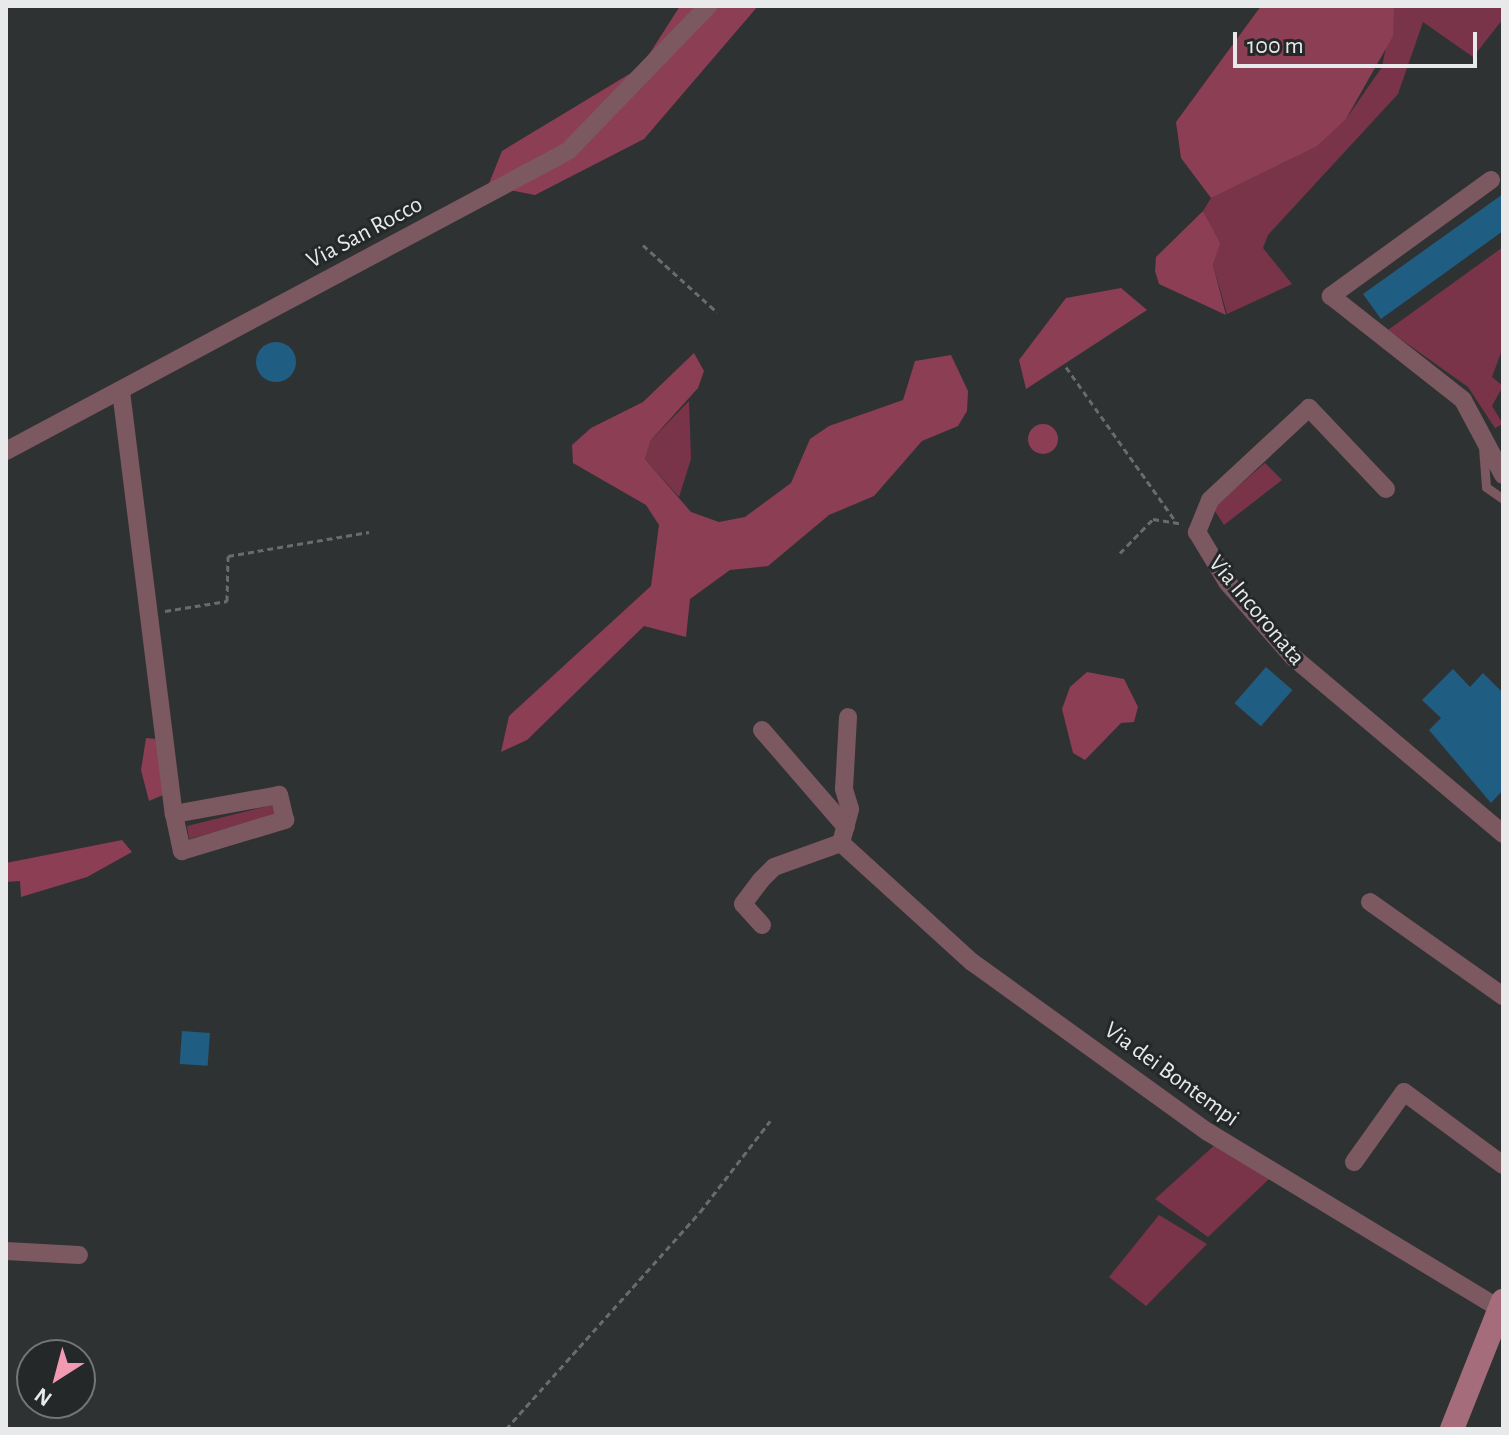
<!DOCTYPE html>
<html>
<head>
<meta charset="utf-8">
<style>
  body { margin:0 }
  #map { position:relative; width:1509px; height:1435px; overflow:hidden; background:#2f3233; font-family:"Alegreya Sans",sans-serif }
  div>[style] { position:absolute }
  .green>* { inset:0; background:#793449 }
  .forest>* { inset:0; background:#8c3e55 }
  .round { border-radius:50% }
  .building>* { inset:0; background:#205d83; transform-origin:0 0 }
  .path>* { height:3px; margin-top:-1.5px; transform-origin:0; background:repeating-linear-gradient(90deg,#696c6d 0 6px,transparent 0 10px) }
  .lane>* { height:9px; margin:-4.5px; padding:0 4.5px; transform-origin:4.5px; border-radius:4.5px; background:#7c5861 }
  .street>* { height:18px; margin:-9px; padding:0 9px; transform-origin:9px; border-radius:9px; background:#7c5861 }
  .secondary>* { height:24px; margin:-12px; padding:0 12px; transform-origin:12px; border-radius:12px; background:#a56d7b }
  span { translate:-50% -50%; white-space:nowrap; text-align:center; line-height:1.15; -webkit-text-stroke:6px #252829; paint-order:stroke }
  .street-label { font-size:24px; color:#e7e9ea }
  .frame { position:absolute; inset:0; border:8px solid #e7e9ea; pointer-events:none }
  .north { position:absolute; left:16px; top:1339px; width:80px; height:80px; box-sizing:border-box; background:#252829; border:2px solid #737576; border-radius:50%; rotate:216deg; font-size:22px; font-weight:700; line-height:32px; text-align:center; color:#e7e9ea }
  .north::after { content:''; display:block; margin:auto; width:28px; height:36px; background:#f19ab1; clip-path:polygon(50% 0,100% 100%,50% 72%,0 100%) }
  .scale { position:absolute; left:1233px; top:32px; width:244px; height:36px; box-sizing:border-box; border:4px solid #e7e9ea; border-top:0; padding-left:10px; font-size:24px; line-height:28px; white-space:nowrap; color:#e7e9ea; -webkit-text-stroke:6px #252829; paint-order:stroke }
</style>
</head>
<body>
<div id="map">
  <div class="green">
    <div style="clip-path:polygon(1394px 6px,1503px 6px,1503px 19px,1473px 57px,1423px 22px,1398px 94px,1268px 235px,1263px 248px,1292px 284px,1227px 314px,1213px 265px,1219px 243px,1203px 211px,1211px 198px,1346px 119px,1382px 67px)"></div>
    <div style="clip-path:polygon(1503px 247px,1503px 347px,1492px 377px,1503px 386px,1492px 406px,1503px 424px,1495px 428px,1468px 387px,1388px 330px)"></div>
    <div style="clip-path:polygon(689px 401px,691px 459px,679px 497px,645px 459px,651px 440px)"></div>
    <div style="clip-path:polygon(1265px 463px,1282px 480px,1224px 525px,1213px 508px)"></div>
    <div style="clip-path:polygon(272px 805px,277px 814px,189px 839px,187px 826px)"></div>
    <div style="clip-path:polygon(1217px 1143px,1269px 1179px,1208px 1237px,1155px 1199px)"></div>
    <div style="clip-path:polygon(1159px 1215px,1207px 1244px,1146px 1306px,1109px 1277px)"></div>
  </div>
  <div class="forest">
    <div style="clip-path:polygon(680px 6px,758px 6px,644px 139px,535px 195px,488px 186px,502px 151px,641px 67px)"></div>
    <div style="clip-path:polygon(1261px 6px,1394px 6px,1393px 36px,1346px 119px,1317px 146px,1211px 198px,1181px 158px,1176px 122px)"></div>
    <div style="clip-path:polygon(1203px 211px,1220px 243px,1213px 265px,1226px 315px,1159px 284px,1155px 271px,1156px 257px)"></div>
    <div style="clip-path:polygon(1121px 288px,1147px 310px,1026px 389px,1019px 360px,1066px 298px)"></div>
    <div style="clip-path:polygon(694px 353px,704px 371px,698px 388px,651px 440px,645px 459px,691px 512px,719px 522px,745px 517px,791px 483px,810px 439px,829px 426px,903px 400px,915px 361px,951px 355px,968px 391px,967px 411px,958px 426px,922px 441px,874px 496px,829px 515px,768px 566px,730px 570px,690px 599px,686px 637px,644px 626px,527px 740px,501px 752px,509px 716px,651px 586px,659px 525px,646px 505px,573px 463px,572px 445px,591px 428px,643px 402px)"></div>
    <div class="round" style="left:1028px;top:424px;width:30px;height:30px"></div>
    <div style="clip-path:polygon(1087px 672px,1124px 679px,1138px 707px,1134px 722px,1121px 723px,1085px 760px,1073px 753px,1062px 709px,1070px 687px)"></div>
    <div style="clip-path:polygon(146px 738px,157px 739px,163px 795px,149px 801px,141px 770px)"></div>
    <div style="clip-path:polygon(122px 840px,132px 852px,87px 877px,21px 897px,20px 881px,6px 882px,6px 863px)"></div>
  </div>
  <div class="building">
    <div style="clip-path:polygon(1503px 194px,1503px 231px,1381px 319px,1363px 294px)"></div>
    <div class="round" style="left:256px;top:342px;width:40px;height:40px"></div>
    <div style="left:1266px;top:667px;width:35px;height:48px;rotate:41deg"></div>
    <div style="clip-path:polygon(1453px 669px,1470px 687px,1483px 673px,1503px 693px,1503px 790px,1491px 803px,1429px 730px,1441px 718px,1422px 700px)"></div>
    <div style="left:182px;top:1031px;width:28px;height:33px;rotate:4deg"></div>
  </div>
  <div class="path">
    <div style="left:643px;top:245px;width:100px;rotate:42.2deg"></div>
    <div style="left:1066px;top:367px;width:186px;rotate:54.6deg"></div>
    <div style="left:1120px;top:553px;width:47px;rotate:-45.9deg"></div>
    <div style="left:1153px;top:519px;width:30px;rotate:9deg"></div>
    <div style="left:165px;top:611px;width:63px;rotate:-9.2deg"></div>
    <div style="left:227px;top:601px;width:45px;rotate:-88.7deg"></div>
    <div style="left:228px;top:556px;width:143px;rotate:-9.7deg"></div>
    <div style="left:506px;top:1429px;width:291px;rotate:-48.2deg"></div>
    <div style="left:700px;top:1212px;width:115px;rotate:-52.4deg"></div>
  </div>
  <div class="lane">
    <div style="left:1483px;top:447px;width:40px;rotate:85.7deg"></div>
    <div style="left:1486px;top:487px;width:21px;rotate:35deg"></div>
  </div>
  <div class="street">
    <div style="left:1491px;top:180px;width:198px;rotate:144.1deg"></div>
    <div style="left:1331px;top:296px;width:168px;rotate:38.2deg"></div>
    <div style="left:1463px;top:400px;width:85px;rotate:61.9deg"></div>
    <div style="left:121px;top:391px;width:426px;rotate:82.9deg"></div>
    <div style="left:174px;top:814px;width:38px;rotate:78deg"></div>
    <div style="left:182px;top:851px;width:108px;rotate:-16.8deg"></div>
    <div style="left:285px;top:820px;width:26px;rotate:-103deg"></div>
    <div style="left:279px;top:795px;width:107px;rotate:169.7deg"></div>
    <div style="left:6px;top:451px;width:637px;rotate:-28.09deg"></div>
    <div style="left:568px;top:151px;width:202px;rotate:-46deg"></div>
    <div style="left:1386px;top:489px;width:112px;rotate:-133.5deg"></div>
    <div style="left:1309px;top:408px;width:135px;rotate:137.1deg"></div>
    <div style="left:1210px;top:500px;width:35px;rotate:112deg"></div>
    <div style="left:1197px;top:532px;width:58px;rotate:59deg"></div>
    <div style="left:1227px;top:582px;width:100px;rotate:48.7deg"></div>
    <div style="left:1293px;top:657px;width:275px;rotate:40.1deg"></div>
    <div style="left:762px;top:730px;width:128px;rotate:49.1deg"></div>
    <div style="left:841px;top:843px;width:177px;rotate:42.3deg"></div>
    <div style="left:972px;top:962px;width:291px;rotate:35.8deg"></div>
    <div style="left:1208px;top:1132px;width:341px;rotate:31.2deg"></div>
    <div style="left:1370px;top:902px;width:163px;rotate:35.3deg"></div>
    <div style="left:762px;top:925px;width:28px;rotate:-132deg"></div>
    <div style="left:743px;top:904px;width:30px;rotate:-53deg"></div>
    <div style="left:761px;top:880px;width:18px;rotate:-45deg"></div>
    <div style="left:774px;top:867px;width:71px;rotate:-19.7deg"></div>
    <div style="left:841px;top:843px;width:35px;rotate:-75deg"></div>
    <div style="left:850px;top:809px;width:21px;rotate:-107deg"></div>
    <div style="left:844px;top:789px;width:72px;rotate:-86.8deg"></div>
    <div style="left:1354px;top:1162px;width:86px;rotate:-54.5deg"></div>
    <div style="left:1404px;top:1092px;width:123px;rotate:36.4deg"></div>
    <div style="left:6px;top:1251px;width:73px;rotate:3.1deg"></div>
  </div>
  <div class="secondary">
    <div style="left:1452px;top:1429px;width:138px;rotate:-68.3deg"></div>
  </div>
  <div class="street-label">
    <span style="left:365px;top:233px;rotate:-28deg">Via San Rocco</span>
    <span style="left:1256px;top:611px;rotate:50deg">Via Incoronata</span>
    <span style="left:1171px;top:1075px;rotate:36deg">Via dei Bontempi</span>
  </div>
  <div class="frame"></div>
  <div class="north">N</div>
  <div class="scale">100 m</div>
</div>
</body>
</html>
